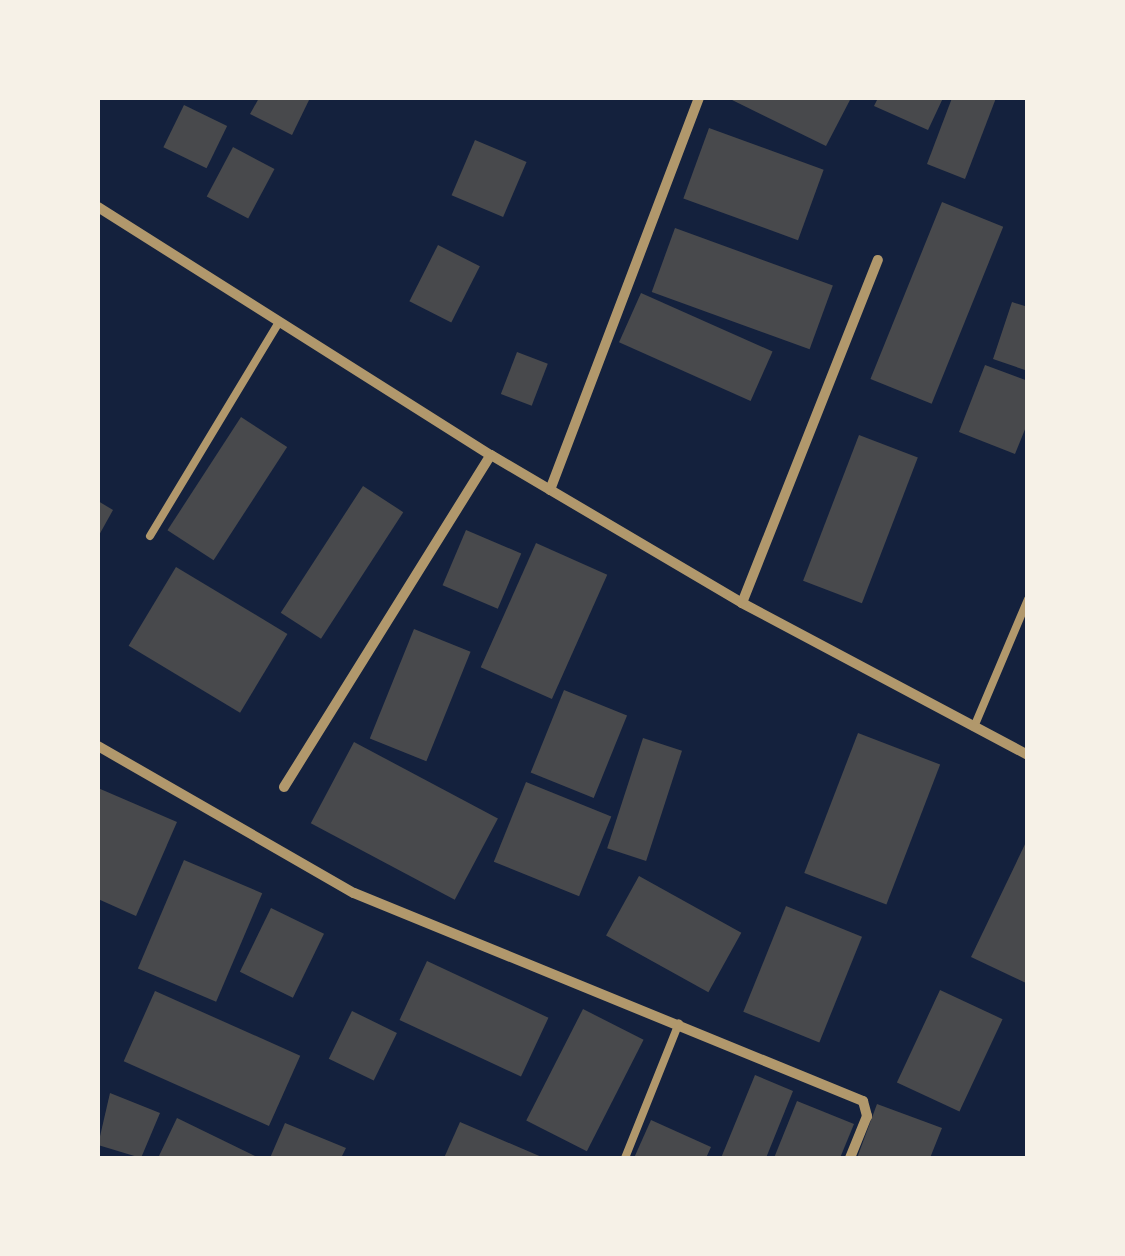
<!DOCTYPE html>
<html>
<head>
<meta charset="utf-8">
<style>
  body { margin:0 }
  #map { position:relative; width:1125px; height:1256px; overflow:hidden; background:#14213d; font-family:Literata,serif }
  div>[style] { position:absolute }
  .building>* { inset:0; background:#48494c; transform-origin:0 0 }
  .service>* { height:8px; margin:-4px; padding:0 4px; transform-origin:4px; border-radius:4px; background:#b1986c }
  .minor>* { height:10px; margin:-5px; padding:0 5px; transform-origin:5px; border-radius:5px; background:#b1986c }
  span { translate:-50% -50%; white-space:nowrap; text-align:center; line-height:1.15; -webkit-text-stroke:10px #f6f1e7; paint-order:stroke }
  .frame { position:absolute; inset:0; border:100px solid #f6f1e7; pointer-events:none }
</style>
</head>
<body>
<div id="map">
  <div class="building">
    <div style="clip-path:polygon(259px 98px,310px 98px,292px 135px,250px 114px)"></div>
    <div style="clip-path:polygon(728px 98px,851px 98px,826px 146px)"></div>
    <div style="clip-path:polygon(878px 98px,943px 98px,928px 130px,874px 106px)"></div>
    <div style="clip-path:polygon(952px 98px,996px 98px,965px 179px,927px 164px)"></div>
    <div style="left:184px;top:105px;width:48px;height:47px;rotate:26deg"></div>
    <div style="left:709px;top:128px;width:122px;height:75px;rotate:20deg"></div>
    <div style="left:475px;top:140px;width:56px;height:60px;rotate:23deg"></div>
    <div style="left:233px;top:147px;width:47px;height:56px;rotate:28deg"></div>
    <div style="left:942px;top:202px;width:66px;height:191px;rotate:22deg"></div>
    <div style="left:675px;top:228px;width:168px;height:68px;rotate:20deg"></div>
    <div style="left:438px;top:245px;width:47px;height:63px;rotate:27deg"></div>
    <div style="left:641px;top:293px;width:144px;height:54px;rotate:24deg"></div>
    <div style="clip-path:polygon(1012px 302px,1028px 307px,1028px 371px,993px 359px)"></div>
    <div style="left:517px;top:352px;width:33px;height:45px;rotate:21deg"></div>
    <div style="clip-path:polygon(985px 365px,1028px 381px,1028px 422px,1015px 454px,959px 432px)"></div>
    <div style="left:241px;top:417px;width:55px;height:135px;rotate:33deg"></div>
    <div style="left:859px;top:435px;width:63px;height:156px;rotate:21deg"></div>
    <div style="left:363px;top:486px;width:48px;height:151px;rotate:33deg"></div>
    <div style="clip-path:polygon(98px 501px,113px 510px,98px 537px)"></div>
    <div style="left:466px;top:530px;width:60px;height:60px;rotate:23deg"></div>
    <div style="left:536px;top:543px;width:78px;height:136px;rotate:24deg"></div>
    <div style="left:176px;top:567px;width:130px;height:92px;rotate:31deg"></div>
    <div style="left:414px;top:629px;width:61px;height:118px;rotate:22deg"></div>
    <div style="left:564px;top:690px;width:68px;height:89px;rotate:22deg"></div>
    <div style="left:858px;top:733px;width:88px;height:150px;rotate:21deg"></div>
    <div style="left:643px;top:738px;width:41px;height:116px;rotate:18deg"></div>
    <div style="left:354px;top:742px;width:163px;height:92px;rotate:28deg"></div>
    <div style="left:526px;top:782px;width:92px;height:86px;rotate:22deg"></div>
    <div style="clip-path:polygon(98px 788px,177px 822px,136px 916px,98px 899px)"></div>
    <div style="clip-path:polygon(1028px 838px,1028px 979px,1026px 983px,971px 957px)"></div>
    <div style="left:184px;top:860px;width:85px;height:118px;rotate:23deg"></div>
    <div style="left:639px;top:876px;width:117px;height:68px;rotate:29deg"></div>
    <div style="left:786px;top:906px;width:82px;height:114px;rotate:22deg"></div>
    <div style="left:271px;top:908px;width:59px;height:71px;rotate:26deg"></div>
    <div style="left:427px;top:961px;width:134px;height:65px;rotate:25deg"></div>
    <div style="left:940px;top:990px;width:69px;height:102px;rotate:25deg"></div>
    <div style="left:155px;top:991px;width:159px;height:77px;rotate:24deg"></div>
    <div style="left:583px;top:1009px;width:68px;height:125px;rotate:27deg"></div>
    <div style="left:352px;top:1011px;width:50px;height:53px;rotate:26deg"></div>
    <div style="clip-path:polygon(755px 1075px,793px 1091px,766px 1158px,721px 1158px)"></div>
    <div style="clip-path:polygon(110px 1093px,160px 1113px,141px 1158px,98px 1145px)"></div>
    <div style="clip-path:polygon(797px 1101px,854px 1124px,840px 1158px,774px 1158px)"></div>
    <div style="clip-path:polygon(877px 1104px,942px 1128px,930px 1158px,857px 1158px)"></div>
    <div style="clip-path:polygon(177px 1118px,255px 1156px,254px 1158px,158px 1158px)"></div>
    <div style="clip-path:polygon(651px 1120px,711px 1147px,706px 1158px,634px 1158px)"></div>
    <div style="clip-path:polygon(460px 1122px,544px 1158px,444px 1158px)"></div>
    <div style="clip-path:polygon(285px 1123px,346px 1148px,341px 1158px,270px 1158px)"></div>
  </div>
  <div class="service">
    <div style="left:150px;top:536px;width:248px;rotate:-58.9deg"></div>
    <div style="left:974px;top:727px;width:139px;rotate:-67.1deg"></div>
    <div style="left:625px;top:1158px;width:145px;rotate:-68.2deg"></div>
  </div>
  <div class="minor">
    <div style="left:98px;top:207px;width:465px;rotate:32.3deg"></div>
    <div style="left:491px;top:455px;width:291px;rotate:30.5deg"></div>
    <div style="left:742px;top:603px;width:324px;rotate:28deg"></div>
    <div style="left:550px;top:490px;width:419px;rotate:-69.2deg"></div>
    <div style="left:742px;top:603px;width:369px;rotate:-68.4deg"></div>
    <div style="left:98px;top:746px;width:295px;rotate:29.9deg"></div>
    <div style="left:354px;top:893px;width:550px;rotate:22.23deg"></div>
    <div style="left:863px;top:1101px;width:16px;rotate:75deg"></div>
    <div style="left:867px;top:1116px;width:45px;rotate:112deg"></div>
    <div style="left:284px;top:787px;width:391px;rotate:-58.1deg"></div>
  </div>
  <div class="frame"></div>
</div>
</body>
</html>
